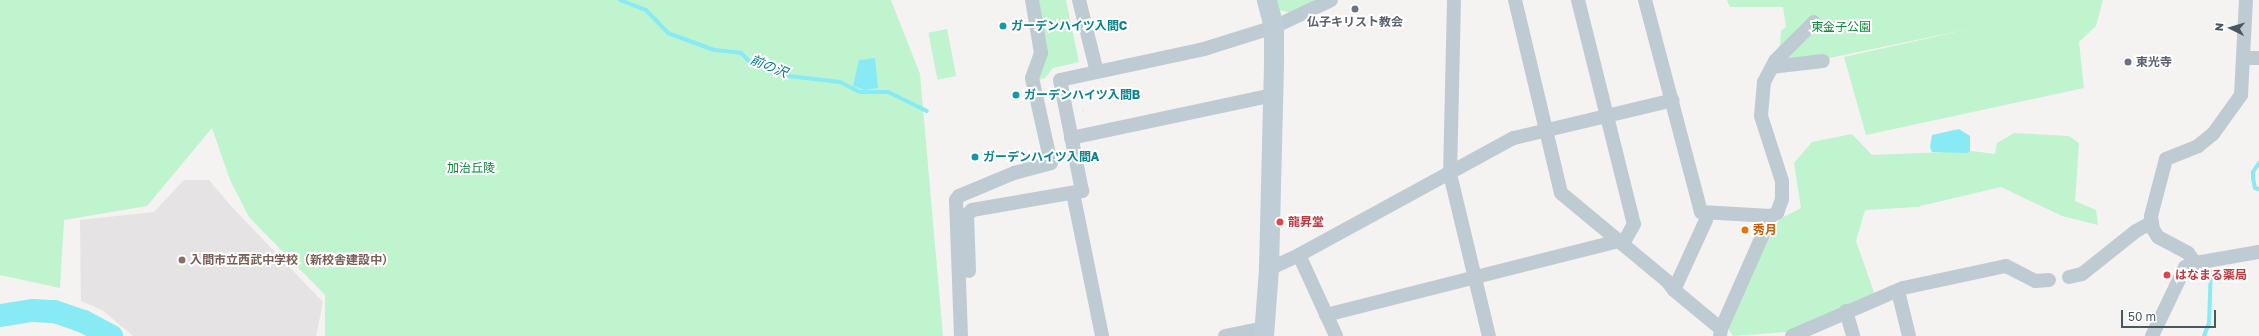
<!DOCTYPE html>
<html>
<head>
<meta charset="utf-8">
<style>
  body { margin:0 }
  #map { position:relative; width:2259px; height:336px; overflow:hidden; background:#f5f2f2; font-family:"Golos Text","Noto Sans JP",sans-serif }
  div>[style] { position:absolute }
  .education>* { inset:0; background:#e6e3e5 }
  .green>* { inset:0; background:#bff4ce; transform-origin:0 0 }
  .water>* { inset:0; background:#88eaf4 }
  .stream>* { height:4px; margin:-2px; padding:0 2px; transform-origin:2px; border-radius:2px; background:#88eaf4 }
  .river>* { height:23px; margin:-11.5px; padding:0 11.5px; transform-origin:11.5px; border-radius:11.5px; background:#88eaf4 }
  .street>* { height:14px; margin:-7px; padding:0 7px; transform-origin:7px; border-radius:7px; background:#bfcbd3 }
  .secondary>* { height:20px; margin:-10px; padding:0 10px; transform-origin:10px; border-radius:10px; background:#bfcdd7 }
  .dots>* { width:11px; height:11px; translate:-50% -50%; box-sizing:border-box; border:2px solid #fff; border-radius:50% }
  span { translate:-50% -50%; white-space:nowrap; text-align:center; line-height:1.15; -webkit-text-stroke:4px #fff; paint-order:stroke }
  .worship-label { font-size:12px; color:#5b616d; font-weight:700 }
  .left { translate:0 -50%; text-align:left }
  .culture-label { font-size:12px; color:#0d838f; font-weight:700 }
  .park-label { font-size:12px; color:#0f863e }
  .health-label { font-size:12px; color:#be3a42; font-weight:700 }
  .food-label { font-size:12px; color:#c56008; font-weight:700 }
  .education-label { font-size:12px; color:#785e54; font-weight:700 }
  .water-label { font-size:13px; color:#057c89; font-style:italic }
  .north { position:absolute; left:2211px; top:8px; width:40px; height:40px; -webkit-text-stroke:3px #fff; paint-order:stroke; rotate:275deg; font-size:11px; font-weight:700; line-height:16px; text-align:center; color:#485862 }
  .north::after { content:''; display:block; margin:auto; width:14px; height:18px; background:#485862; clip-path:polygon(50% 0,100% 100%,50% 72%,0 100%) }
  .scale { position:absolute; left:2121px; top:310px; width:95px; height:18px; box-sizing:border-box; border:2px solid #485862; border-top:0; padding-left:5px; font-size:12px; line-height:14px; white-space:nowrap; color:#485862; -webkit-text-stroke:3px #fff; paint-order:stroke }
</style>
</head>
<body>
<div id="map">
  <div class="education">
    <div style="clip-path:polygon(184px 180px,209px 180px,230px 205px,323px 302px,316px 336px,133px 336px,102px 310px,81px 301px,80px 220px,154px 212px)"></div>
  </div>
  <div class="green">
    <div style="clip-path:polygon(0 0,891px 0,920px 74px,943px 336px,325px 336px,325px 295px,249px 217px,230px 180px,212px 128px,147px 206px,64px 220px,60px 288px,0 275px)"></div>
    <div style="clip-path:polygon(1033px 0,1066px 0,1079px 62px,1053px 68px,1045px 78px,1039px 80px)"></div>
    <div style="clip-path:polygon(1273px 0,1315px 0,1291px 13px,1275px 9px)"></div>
    <div style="clip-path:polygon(1727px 0,2103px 0,2096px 26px,2079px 42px,2084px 88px,1866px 135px,1844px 57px,1974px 28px,1810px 62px,1774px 56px,1780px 45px,1781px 31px,1786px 27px,1783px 7px,1730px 7px)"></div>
    <div style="left:947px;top:29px;width:48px;height:19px;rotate:79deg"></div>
    <div style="clip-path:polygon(2014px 133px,2069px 136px,2079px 143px,2075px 201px,2096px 210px,2098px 225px,2062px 216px,2001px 187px,1916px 207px,1865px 210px,1856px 241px,1875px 295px,1786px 332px,1733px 336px,1728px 329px,1770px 232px,1780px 219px,1801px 208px,1794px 163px,1812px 142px,1852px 134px,1872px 155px,1972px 151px,1995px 154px,1997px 143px)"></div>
  </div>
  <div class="water">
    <div style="clip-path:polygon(875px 58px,878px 88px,865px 90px,853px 86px,859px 60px)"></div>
    <div style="clip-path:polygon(1959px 129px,1970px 136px,1970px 151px,1967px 153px,1932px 152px,1930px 147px,1932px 135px)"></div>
  </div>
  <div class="stream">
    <div style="left:620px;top:0;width:28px;rotate:21deg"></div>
    <div style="left:646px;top:10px;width:32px;rotate:46deg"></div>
    <div style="left:668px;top:33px;width:49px;rotate:20.3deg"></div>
    <div style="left:714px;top:50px;width:27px;rotate:6deg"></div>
    <div style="left:741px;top:53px;width:11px;rotate:45deg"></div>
    <div style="left:749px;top:61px;width:42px;rotate:21deg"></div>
    <div style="left:788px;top:76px;width:52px;rotate:6.6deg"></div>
    <div style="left:840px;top:82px;width:22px;rotate:27deg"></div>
    <div style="left:860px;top:92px;width:28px"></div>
    <div style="left:888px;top:92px;width:43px;rotate:26deg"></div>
    <div style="left:2259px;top:163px;width:11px;rotate:124deg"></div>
    <div style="left:2253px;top:172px;width:6px;rotate:90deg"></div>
    <div style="left:2253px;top:178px;width:10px;rotate:79deg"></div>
    <div style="left:2255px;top:188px;width:4px;rotate:14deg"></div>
    <div style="left:2204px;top:336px;width:14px;rotate:-69deg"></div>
    <div style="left:2209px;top:323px;width:54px;rotate:-87.9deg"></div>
  </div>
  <div class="river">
    <div style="left:0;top:315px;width:32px;rotate:-9deg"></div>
    <div style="left:32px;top:310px;width:22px;rotate:3deg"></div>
    <div style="left:54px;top:311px;width:31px;rotate:19deg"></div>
    <div style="left:83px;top:321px;width:32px;rotate:28deg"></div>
  </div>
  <div class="street">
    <div style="left:1079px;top:0;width:74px;rotate:76deg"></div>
    <div style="left:1454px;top:0;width:174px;rotate:91.3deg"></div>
    <div style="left:1450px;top:174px;width:167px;rotate:76.5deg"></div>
    <div style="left:1515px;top:0;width:198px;rotate:76.6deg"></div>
    <div style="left:1561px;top:193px;width:138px;rotate:39.7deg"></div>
    <div style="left:1667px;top:281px;width:11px;rotate:52deg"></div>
    <div style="left:1674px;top:290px;width:61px;rotate:39.7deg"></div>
    <div style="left:1721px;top:329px;width:7px;rotate:98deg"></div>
    <div style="left:1578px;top:0;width:231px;rotate:76deg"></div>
    <div style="left:1634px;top:224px;width:23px;rotate:119deg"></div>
    <div style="left:1645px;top:0;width:219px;rotate:75.2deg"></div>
    <div style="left:1701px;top:212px;width:70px;rotate:3.3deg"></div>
    <div style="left:2243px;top:58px;width:16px"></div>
    <div style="left:1772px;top:67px;width:51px;rotate:-6.7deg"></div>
    <div style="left:1071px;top:138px;width:207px;rotate:-12deg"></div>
    <div style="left:1073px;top:193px;width:146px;rotate:78.5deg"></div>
    <div style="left:1299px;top:255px;width:89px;rotate:65.4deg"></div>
    <div style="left:2195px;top:263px;width:12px;rotate:-125deg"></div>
    <div style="left:2188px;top:253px;width:34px;rotate:-152deg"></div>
    <div style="left:2158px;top:237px;width:9px;rotate:-122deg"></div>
    <div style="left:2153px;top:229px;width:13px;rotate:-99deg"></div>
    <div style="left:2151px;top:216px;width:59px;rotate:-75.3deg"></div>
    <div style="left:2166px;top:159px;width:35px;rotate:-22deg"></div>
    <div style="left:2198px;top:146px;width:19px;rotate:-39deg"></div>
    <div style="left:2213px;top:134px;width:48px;rotate:-54.3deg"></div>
    <div style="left:2241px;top:95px;width:95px;rotate:-87deg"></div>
    <div style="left:1269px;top:269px;width:33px;rotate:-25deg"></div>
    <div style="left:1299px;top:255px;width:245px;rotate:-28.6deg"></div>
    <div style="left:1514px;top:138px;width:163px;rotate:-13.4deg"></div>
    <div style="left:969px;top:271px;width:56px;rotate:-92deg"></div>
    <div style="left:967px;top:215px;width:7px;rotate:-45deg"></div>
    <div style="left:972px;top:210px;width:112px;rotate:-9.8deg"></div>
    <div style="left:1082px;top:191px;width:113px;rotate:-101.2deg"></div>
    <div style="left:1060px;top:80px;width:147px;rotate:-12.1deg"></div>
    <div style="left:1204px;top:49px;width:73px;rotate:-17.4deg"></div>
    <div style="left:1274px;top:27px;width:63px;rotate:-25.3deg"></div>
    <div style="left:2069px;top:277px;width:13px;rotate:-13deg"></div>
    <div style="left:2082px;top:274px;width:69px;rotate:-38.5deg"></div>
    <div style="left:2136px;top:231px;width:18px;rotate:-29deg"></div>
    <div style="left:1674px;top:290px;width:77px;rotate:-65.4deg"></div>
    <div style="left:1898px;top:291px;width:46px;rotate:76.3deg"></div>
    <div style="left:1846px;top:311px;width:26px;rotate:74deg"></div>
    <div style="left:1326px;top:315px;width:302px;rotate:-14.2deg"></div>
    <div style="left:1721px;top:329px;width:124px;rotate:-66.1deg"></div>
    <div style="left:1771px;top:216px;width:7px;rotate:-27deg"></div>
    <div style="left:1777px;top:213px;width:15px;rotate:-70deg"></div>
    <div style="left:1782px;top:199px;width:18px;rotate:-90deg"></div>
    <div style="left:1782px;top:181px;width:68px;rotate:-107.9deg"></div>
    <div style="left:1761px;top:116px;width:34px;rotate:-85deg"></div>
    <div style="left:1764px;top:82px;width:24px;rotate:-62deg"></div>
    <div style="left:1775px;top:61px;width:55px;rotate:-45deg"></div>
    <div style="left:961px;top:336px;width:136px;rotate:-92.1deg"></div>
    <div style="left:956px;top:200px;width:5px;rotate:-53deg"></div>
    <div style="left:959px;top:196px;width:60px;rotate:-22.7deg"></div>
    <div style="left:1014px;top:173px;width:38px;rotate:-15deg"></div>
    <div style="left:1051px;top:163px;width:87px;rotate:-102.6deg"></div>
    <div style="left:1032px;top:78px;width:27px;rotate:-70deg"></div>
    <div style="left:1041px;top:53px;width:54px;rotate:-99.6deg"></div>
    <div style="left:1225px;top:336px;width:41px;rotate:-11.3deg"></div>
    <div style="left:1792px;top:336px;width:121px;rotate:-23.4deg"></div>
    <div style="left:1903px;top:288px;width:105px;rotate:-12.1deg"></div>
    <div style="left:2006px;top:266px;width:33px;rotate:27deg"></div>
    <div style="left:2035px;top:281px;width:14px;rotate:-4deg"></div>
    <div style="left:2152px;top:336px;width:76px;rotate:-64.4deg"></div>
    <div style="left:2185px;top:267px;width:11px;rotate:-22deg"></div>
    <div style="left:2195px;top:263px;width:65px;rotate:-9.8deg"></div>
  </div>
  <div class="secondary">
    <div style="left:1264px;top:336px;width:67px;rotate:-85.7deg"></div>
    <div style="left:1269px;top:269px;width:211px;rotate:-88.6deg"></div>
    <div style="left:1274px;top:58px;width:31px;rotate:-90deg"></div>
    <div style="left:1274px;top:27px;width:28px;rotate:-105deg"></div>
  </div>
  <div class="dots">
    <div style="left:1355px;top:9px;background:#6b7280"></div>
    <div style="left:1003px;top:26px;background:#0f9aa8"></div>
    <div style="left:2128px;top:62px;background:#6b7280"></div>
    <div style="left:1016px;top:95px;background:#0f9aa8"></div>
    <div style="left:975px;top:157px;background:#0f9aa8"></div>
    <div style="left:1280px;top:222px;background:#e0444e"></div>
    <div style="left:1745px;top:230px;background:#e8710a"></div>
    <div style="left:182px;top:260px;background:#8d6e63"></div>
    <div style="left:2167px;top:275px;background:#e0444e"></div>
  </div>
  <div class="worship-label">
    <span style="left:1355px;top:22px">仏子キリスト教会</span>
    <span class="left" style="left:2136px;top:62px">東光寺</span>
  </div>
  <div class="culture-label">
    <span class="left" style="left:1011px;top:26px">ガーデンハイツ入間C</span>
    <span class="left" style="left:1024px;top:95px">ガーデンハイツ入間B</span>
    <span class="left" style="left:983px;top:157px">ガーデンハイツ入間A</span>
  </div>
  <div class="park-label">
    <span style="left:1841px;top:27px">東金子公園</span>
    <span style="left:471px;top:168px">加治丘陵</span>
  </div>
  <div class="health-label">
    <span class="left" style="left:1288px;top:222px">龍昇堂</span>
    <span class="left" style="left:2175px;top:275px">はなまる薬局</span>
  </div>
  <div class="food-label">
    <span class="left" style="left:1753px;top:230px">秀月</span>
  </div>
  <div class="education-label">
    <span class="left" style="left:190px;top:260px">入間市立西武中学校（新校舎建設中）</span>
  </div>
  <div class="water-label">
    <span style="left:769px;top:66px;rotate:22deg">前の沢</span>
  </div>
  <div class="north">N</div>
  <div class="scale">50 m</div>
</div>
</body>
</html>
